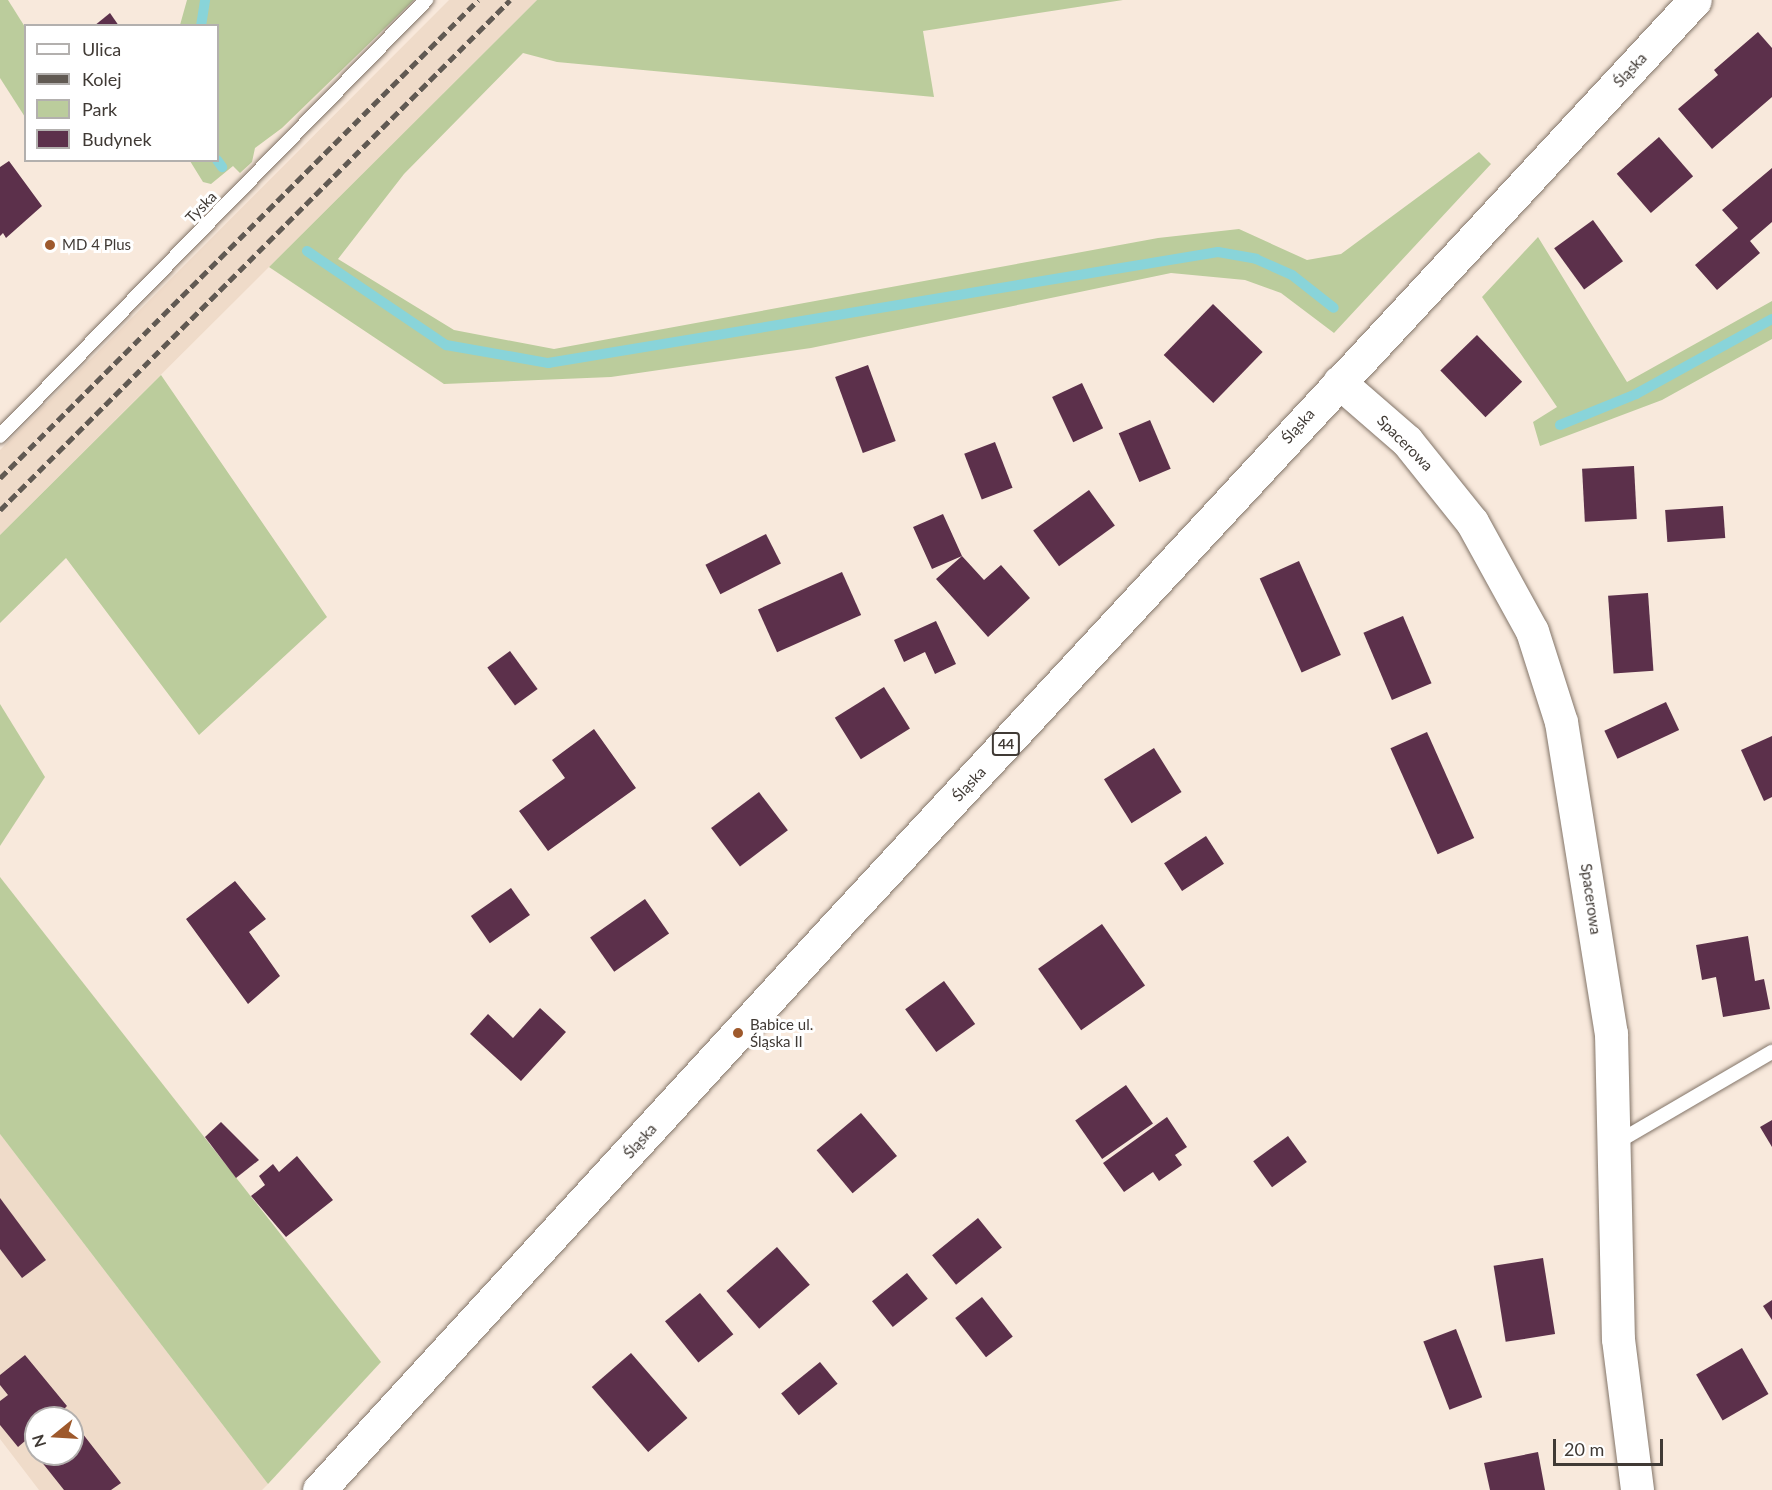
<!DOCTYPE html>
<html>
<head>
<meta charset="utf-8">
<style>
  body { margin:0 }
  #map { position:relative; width:1772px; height:1490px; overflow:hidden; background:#f8e9dc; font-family:Lato,sans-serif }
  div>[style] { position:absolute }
  .built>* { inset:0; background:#efdbc9 }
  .green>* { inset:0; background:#bbcc9c }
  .stream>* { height:10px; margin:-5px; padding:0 5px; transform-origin:5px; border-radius:5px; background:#89d4d9 }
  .building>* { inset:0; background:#5c304b; transform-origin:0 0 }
  .roads { filter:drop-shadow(0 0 2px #837569) drop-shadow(0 0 2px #837569) }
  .lane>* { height:14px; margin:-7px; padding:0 7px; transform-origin:7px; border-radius:7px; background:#fff }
  .secondary>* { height:33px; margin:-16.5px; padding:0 16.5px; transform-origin:16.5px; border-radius:16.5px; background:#fff }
  .primary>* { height:33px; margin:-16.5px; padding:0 16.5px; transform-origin:16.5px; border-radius:16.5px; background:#fff }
  .rail>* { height:4.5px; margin-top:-2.25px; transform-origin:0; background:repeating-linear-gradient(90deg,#615a53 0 9px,transparent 0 13.5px) }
  .dots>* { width:16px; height:16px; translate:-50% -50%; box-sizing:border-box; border:3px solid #fff; border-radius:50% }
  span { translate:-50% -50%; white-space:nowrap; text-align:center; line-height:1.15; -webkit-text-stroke:6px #fff; paint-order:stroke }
  .shield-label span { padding:2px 4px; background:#fff; border:2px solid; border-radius:4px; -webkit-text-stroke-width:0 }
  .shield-label { font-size:14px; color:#403a35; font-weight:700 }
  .street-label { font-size:15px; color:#403a35 }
  .poi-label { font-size:15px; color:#403a35 }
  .left { translate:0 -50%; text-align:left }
  .legend { position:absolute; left:24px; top:24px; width:195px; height:138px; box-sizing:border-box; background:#fff; border:2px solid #b3b0ae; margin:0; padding:8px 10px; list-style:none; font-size:18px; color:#403a35 }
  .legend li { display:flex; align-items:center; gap:12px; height:30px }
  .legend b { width:30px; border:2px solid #b3b0ae }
  .north { position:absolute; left:24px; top:1406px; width:60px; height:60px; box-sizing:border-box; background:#fff; border:2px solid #b3b0ae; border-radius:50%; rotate:252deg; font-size:16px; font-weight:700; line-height:24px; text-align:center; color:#403a35 }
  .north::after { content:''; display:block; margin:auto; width:21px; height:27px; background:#9e592c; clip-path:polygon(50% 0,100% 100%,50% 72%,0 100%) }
  .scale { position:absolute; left:1553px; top:1439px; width:110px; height:27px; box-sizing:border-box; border:3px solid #403a35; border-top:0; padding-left:8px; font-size:18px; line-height:21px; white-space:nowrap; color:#403a35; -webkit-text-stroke:4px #fff; paint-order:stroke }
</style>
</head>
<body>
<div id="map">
  <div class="built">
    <div style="clip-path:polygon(449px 0,537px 0,0 535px,0 450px)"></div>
    <div style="clip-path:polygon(evenodd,0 1134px,268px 1484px,262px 1490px,39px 1490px,0 1439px,0 1134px,36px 1418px,72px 1418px,72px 1454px,36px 1454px,36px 1418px)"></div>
  </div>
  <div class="green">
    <div style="clip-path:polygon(0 0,8px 0,25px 27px,25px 117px,0 78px)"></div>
    <div style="clip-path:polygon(187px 0,414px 0,282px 128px,255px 148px,252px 162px,240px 173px,233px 166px,211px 184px,203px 182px,190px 161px,218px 160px,218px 26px,180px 25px)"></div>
    <div style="clip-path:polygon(537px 0,1123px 0,923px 31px,934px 97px,557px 62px,523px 53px,404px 174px,338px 259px,454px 330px,554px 349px,1158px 238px,1239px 229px,1307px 260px,1341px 254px,1479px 152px,1491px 164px,1334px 333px,1281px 293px,1245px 280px,1171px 273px,811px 348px,611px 377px,444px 384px,269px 267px)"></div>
    <div style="clip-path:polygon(1538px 237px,1627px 382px,1772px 301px,1772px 339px,1662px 400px,1540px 446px,1533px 422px,1557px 407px,1482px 297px)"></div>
    <div style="clip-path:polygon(161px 375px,327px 617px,199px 735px,66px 558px,0 623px,0 535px)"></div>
    <div style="clip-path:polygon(0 704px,45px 777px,0 846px)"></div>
    <div style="clip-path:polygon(0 877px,381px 1362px,268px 1484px,0 1134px)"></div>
  </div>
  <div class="stream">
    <div style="left:201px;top:26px;width:26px;rotate:-81deg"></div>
    <div style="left:217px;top:160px;width:9px;rotate:54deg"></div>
    <div style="left:307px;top:251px;width:168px;rotate:34.1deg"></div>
    <div style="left:446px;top:345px;width:104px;rotate:10deg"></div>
    <div style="left:548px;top:363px;width:679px;rotate:-9.41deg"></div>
    <div style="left:1218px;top:252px;width:39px;rotate:10deg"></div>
    <div style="left:1256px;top:259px;width:39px;rotate:24deg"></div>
    <div style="left:1292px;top:275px;width:53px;rotate:38.2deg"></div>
    <div style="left:1560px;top:425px;width:82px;rotate:-22.2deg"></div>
    <div style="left:1636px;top:394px;width:155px;rotate:-28.9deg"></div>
  </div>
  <div class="building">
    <div style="clip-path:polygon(110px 13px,119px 26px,94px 26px)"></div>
    <div style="clip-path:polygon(1758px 32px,1772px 48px,1772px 97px,1712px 149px,1678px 109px,1718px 75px,1714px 70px)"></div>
    <div style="left:1659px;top:137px;width:52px;height:56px;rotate:49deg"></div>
    <div style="clip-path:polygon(9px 161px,42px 206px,6px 238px,3px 233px,0 236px,0 167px)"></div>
    <div style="clip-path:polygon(1772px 168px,1772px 222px,1750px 241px,1760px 253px,1717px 290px,1695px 265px,1738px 228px,1722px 210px)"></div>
    <div style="left:1593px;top:220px;width:51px;height:48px;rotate:54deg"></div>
    <div style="left:1213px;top:304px;width:69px;height:71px;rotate:44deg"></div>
    <div style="left:1477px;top:335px;width:65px;height:51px;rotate:46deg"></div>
    <div style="left:868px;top:365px;width:81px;height:35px;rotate:70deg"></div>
    <div style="left:1082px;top:383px;width:50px;height:33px;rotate:65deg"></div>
    <div style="left:1150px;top:420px;width:53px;height:34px;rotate:67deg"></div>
    <div style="left:995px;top:442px;width:49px;height:33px;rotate:69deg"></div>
    <div style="left:1634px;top:466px;width:53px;height:52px;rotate:87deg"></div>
    <div style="left:1089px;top:490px;width:44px;height:69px;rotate:54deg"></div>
    <div style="left:1723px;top:506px;width:32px;height:58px;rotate:86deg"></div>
    <div style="clip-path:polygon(943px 514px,962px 556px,984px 580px,1001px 565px,1030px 598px,988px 637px,936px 579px,962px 556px,932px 569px,913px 527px)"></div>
    <div style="left:766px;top:534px;width:33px;height:68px;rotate:63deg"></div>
    <div style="left:1299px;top:561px;width:103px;height:43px;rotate:66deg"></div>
    <div style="left:842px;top:572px;width:47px;height:92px;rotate:66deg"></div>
    <div style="left:1648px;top:593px;width:78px;height:40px;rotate:86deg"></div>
    <div style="left:1403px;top:616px;width:73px;height:43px;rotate:67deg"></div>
    <div style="clip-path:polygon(936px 621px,956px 664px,935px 674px,925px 652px,904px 662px,894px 640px)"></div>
    <div style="left:510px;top:651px;width:47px;height:28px;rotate:54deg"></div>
    <div style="left:884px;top:687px;width:49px;height:58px;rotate:58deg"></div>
    <div style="left:1666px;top:702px;width:31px;height:68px;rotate:65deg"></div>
    <div style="clip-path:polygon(594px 729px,636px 788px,548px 851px,519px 811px,565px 778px,552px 760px)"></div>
    <div style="left:1427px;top:732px;width:116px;height:40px;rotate:66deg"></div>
    <div style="clip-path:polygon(1772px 736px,1772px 797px,1764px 801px,1741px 750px)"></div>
    <div style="left:1154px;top:748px;width:52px;height:59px;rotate:58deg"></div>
    <div style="left:759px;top:792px;width:48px;height:60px;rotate:53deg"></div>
    <div style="left:1206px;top:836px;width:33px;height:50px;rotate:57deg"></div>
    <div style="clip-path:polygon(235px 881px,266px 919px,249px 932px,280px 976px,248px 1004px,186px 919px)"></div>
    <div style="left:511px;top:888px;width:33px;height:49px;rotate:55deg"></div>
    <div style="left:645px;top:899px;width:42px;height:67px;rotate:55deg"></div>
    <div style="left:1102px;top:924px;width:75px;height:78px;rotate:55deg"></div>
    <div style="clip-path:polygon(1748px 936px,1755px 981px,1764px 979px,1770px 1009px,1723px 1017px,1716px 977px,1702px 980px,1696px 945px)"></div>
    <div style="left:944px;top:981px;width:53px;height:48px;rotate:54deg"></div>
    <div style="clip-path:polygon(540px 1008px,566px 1032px,521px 1081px,470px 1034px,488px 1014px,513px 1038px)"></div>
    <div style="left:1126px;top:1085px;width:47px;height:62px;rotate:55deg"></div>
    <div style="left:861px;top:1113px;width:56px;height:58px;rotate:50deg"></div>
    <div style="clip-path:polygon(1167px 1117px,1187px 1147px,1175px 1155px,1182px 1165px,1159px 1181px,1153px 1172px,1124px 1192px,1103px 1163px)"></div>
    <div style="clip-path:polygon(1772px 1120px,1772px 1147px,1760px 1127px)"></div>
    <div style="clip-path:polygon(221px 1122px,259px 1160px,236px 1178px,205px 1137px)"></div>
    <div style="left:1288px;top:1136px;width:32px;height:43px;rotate:54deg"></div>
    <div style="clip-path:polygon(297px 1156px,333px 1200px,286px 1237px,251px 1196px,265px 1185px,259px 1176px,273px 1164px,279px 1172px)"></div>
    <div style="clip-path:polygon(0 1198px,46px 1260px,22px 1278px,0 1249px)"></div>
    <div style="left:978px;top:1218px;width:38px;height:59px;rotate:51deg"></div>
    <div style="left:777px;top:1247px;width:50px;height:67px;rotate:49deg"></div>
    <div style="left:1543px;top:1258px;width:77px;height:50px;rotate:81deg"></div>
    <div style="left:907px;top:1273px;width:33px;height:45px;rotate:51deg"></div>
    <div style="left:700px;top:1293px;width:53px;height:45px;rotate:51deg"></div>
    <div style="left:982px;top:1297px;width:50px;height:34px;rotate:52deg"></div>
    <div style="clip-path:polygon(1772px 1300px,1772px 1320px,1763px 1306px)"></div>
    <div style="left:1456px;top:1329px;width:73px;height:35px;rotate:69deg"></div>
    <div style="left:1742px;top:1348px;width:53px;height:53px;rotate:60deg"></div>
    <div style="left:631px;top:1353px;width:86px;height:52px;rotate:49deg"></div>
    <div style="clip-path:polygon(25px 1355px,67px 1406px,64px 1409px,70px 1418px,36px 1418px,36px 1454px,72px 1454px,72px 1420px,121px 1483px,111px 1490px,64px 1490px,25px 1441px,18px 1447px,0 1425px,0 1401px,8px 1395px,0 1385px,0 1375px)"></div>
    <div style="left:820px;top:1362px;width:28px;height:50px;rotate:51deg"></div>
    <div style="clip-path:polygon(1538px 1452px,1545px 1490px,1490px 1490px,1484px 1463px)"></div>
  </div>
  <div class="roads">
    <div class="lane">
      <div style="left:0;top:436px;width:610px;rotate:-45.66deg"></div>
      <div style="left:1616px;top:1143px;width:181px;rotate:-30.3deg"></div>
    </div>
    <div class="secondary">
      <div style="left:1339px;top:382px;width:90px;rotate:40.9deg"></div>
      <div style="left:1407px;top:441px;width:104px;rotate:51.3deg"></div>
      <div style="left:1472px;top:522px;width:124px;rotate:61.2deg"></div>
      <div style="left:1532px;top:631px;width:96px;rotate:72.3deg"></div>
      <div style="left:1561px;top:722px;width:315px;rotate:80.9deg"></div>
      <div style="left:1611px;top:1033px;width:306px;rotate:88.7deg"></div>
      <div style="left:1618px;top:1339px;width:152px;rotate:82.8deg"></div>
    </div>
    <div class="primary">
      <div style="left:319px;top:1490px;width:764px;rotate:-47.49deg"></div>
      <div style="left:835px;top:927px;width:1264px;rotate:-47.15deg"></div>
    </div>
  </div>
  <div class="rail">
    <div style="left:0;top:478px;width:676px;rotate:-45deg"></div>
    <div style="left:0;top:510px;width:721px;rotate:-45deg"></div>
  </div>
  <div class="dots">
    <div style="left:50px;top:245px;background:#9e592c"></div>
    <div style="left:738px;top:1033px;background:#9e592c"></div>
  </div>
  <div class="shield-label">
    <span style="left:1006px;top:744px">44</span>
  </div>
  <div class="street-label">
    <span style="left:1630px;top:70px;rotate:-47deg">Śląska</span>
    <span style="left:201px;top:207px;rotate:-46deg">Tyska</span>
    <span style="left:1298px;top:426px;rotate:-48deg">Śląska</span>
    <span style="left:1405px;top:443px;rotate:45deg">Spacerowa</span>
    <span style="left:969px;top:784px;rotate:-47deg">Śląska</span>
    <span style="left:1591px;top:899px;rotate:82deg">Spacerowa</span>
    <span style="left:640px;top:1141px;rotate:-48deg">Śląska</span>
  </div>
  <div class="poi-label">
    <span class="left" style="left:62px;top:245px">MD 4 Plus</span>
    <span class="left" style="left:750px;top:1033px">Babice ul.<br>Śląska II</span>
  </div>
  <ul class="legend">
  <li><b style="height:8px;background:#fff"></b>Ulica</li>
  <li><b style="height:8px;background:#615a53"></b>Kolej</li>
  <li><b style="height:16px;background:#bbcc9c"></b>Park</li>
  <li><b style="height:16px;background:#5c304b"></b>Budynek</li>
  </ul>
  <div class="north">N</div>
  <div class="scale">20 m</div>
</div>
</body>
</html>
